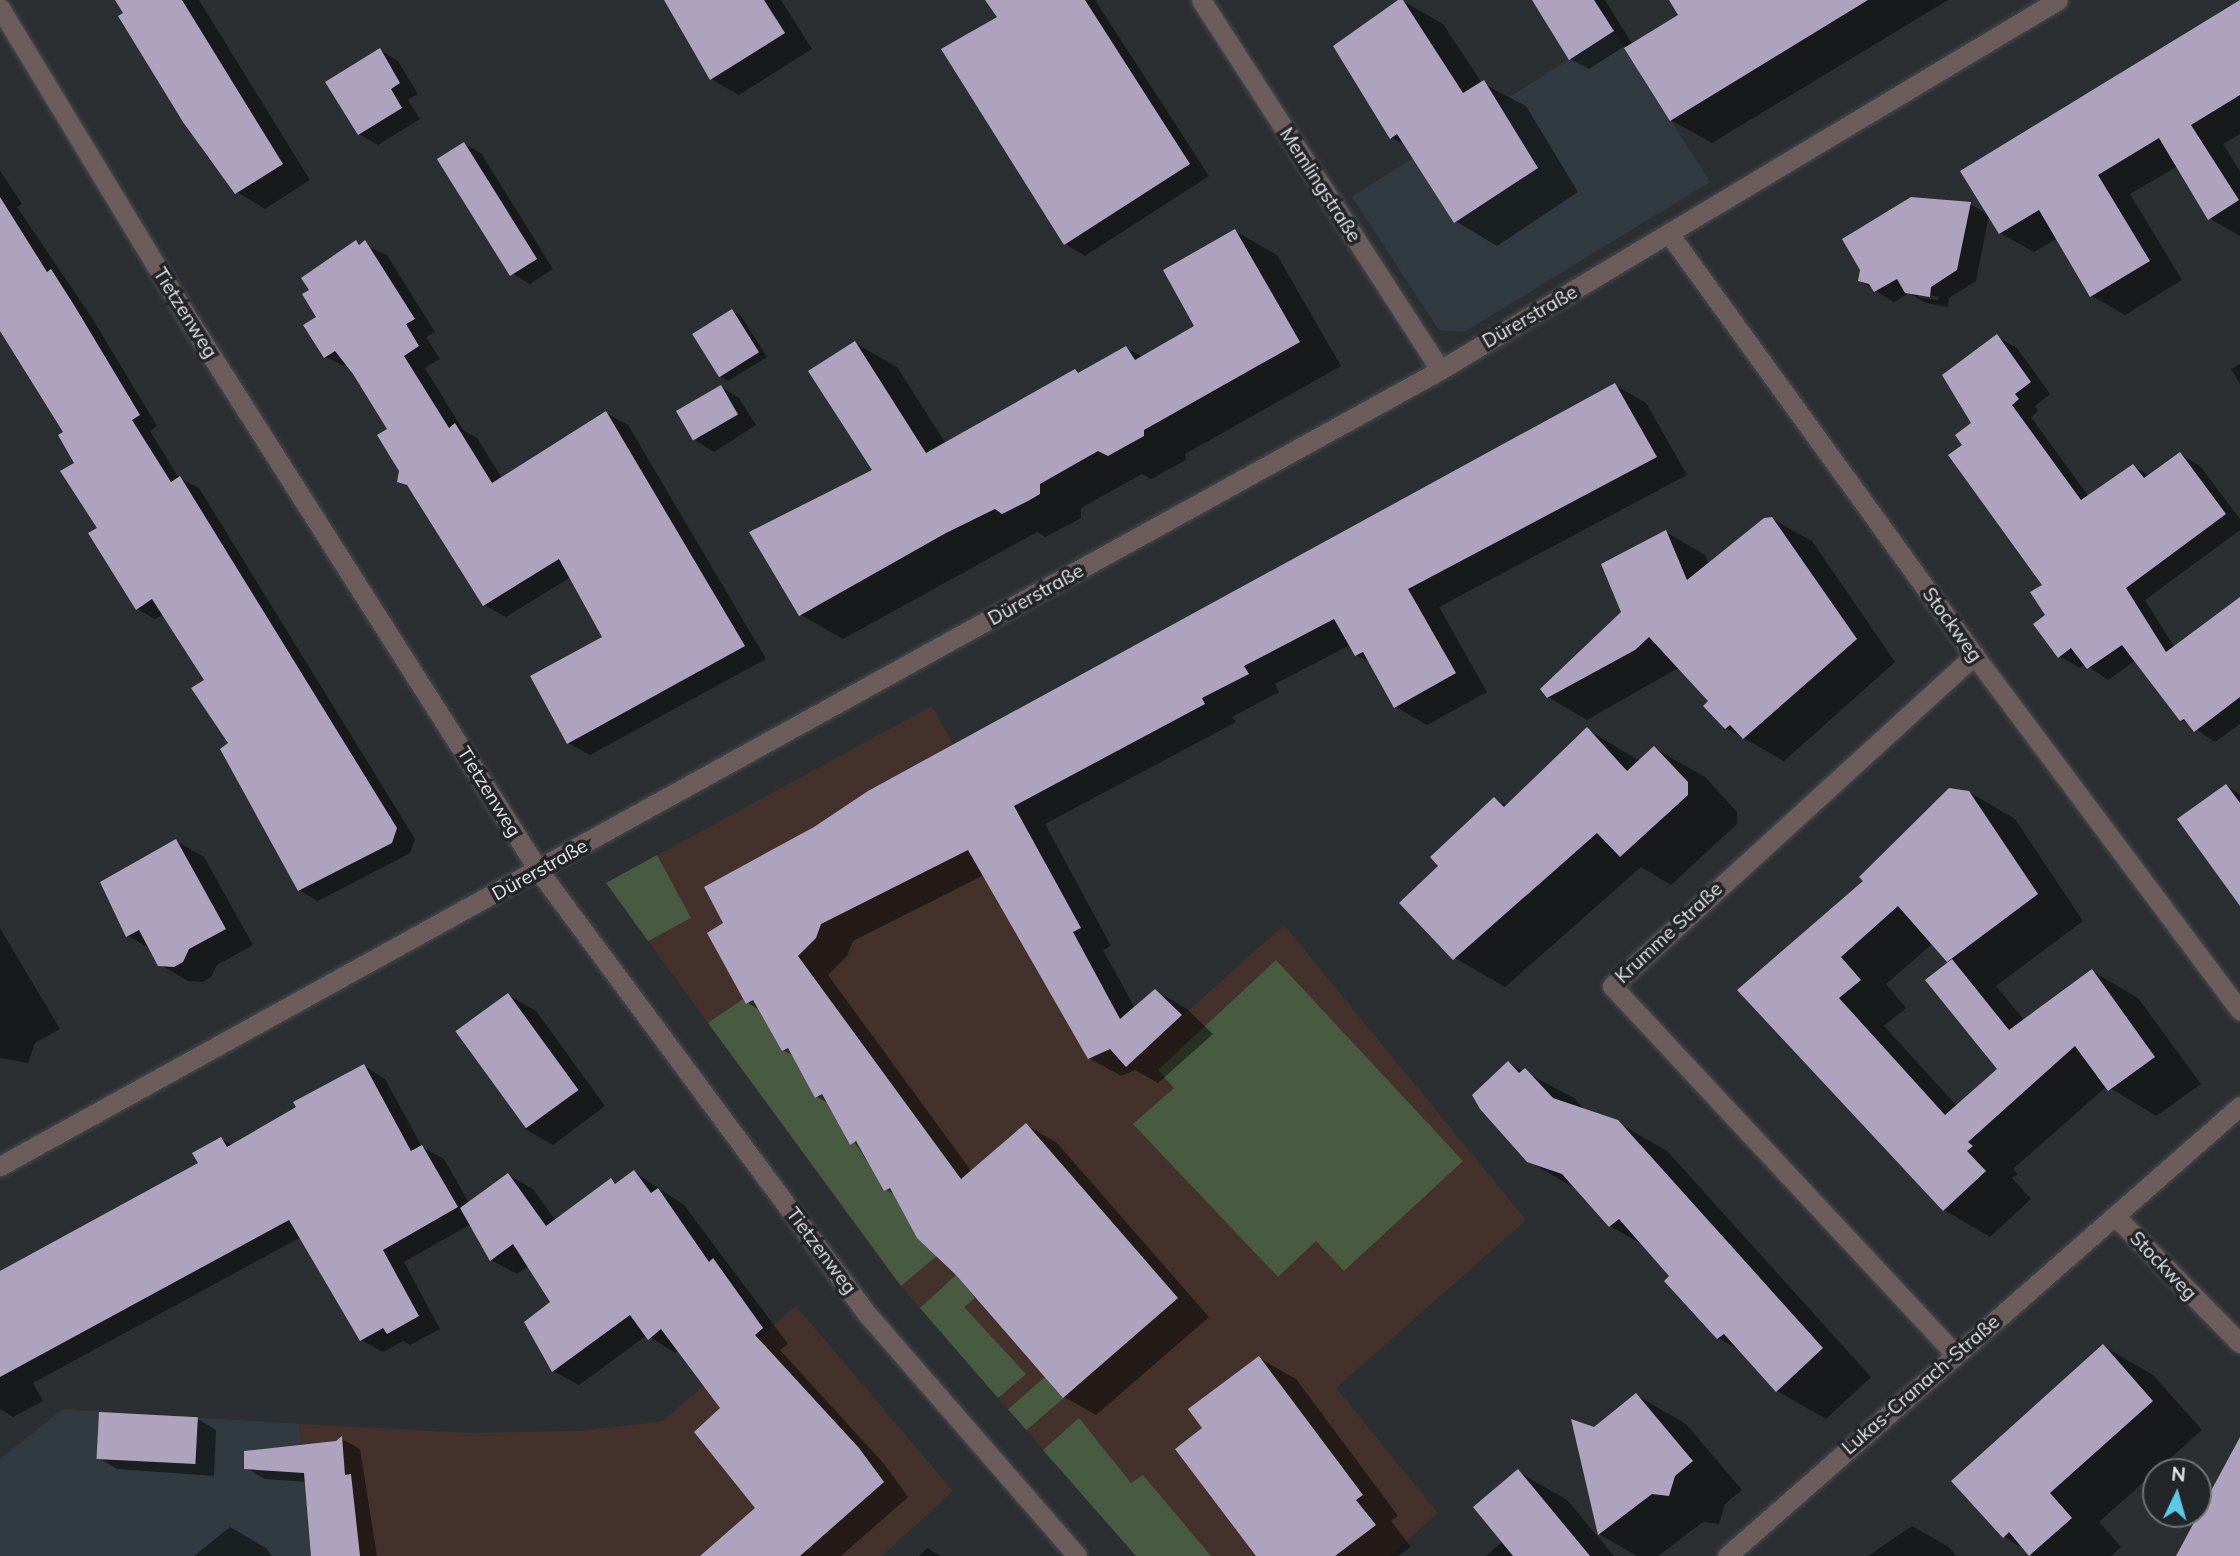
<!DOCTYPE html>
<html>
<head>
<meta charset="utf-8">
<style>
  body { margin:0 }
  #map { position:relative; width:2240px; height:1556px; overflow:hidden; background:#2c2f32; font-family:Mulish,sans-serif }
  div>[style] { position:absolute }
  .built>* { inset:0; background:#323a41 }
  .education>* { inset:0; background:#44312b }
  .green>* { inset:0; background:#495a43; transform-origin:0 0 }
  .shadow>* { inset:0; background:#0007 }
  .building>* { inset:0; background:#aea3bf; transform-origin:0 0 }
  .roads { filter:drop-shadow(0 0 2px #494c4f) drop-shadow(0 0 2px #494c4f) }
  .minor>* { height:19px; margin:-9.5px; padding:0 9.5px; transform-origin:9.5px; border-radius:9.5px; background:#6c5d5c }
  span { translate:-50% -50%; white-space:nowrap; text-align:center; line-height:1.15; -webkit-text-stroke:7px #232528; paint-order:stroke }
  .street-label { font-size:19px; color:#e3e5e7 }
  .north { position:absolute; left:2142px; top:1458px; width:70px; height:70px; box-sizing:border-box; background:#232528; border:2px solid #707274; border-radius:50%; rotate:5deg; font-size:19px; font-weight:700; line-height:28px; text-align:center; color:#e3e5e7 }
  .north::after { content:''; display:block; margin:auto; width:24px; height:32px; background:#5ac8e6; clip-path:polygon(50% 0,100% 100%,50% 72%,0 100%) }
</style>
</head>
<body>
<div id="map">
  <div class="built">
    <div style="clip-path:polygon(1614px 31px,1710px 182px,1464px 332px,1439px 330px,1352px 197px)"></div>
    <div style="clip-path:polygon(63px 1409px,299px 1424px,311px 1556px,0 1556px,0 1459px)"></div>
  </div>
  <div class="education">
    <div style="clip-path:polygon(932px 706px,1129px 1064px,1284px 925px,1526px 1220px,1336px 1388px,1438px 1513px,1390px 1556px,1136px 1556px,894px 1278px,606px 883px)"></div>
    <div style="clip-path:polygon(796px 1306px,953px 1491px,882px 1556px,311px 1556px,299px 1424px,471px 1433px,580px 1431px,663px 1421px)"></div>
  </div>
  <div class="green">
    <div style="clip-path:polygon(657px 855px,691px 918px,648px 941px,606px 883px)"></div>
    <div style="clip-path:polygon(1276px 960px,1463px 1161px,1344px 1271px,1316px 1241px,1278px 1277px,1133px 1124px,1174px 1088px,1158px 1070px)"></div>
    <div style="clip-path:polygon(743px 999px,747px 1004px,753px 1000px,782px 1051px,788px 1048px,815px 1098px,822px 1094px,849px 1144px,856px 1141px,883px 1190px,890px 1188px,917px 1238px,939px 1254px,901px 1286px,708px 1023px)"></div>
    <div style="clip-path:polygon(956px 1275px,975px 1298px,964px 1307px,1026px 1374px,998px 1398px,920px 1308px)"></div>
    <div style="left:1045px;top:1377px;width:28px;height:49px;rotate:49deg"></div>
    <div style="clip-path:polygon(1079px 1418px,1131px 1483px,1143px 1475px,1211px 1556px,1136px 1556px,1043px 1450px)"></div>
  </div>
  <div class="shadow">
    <div style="clip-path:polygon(117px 0,199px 0,310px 180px,265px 209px,237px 192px,222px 169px,211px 163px,121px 16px,125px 14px)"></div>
    <div style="clip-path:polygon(665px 0,781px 0,812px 49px,739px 95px,711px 79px)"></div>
    <div style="clip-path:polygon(987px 0,1095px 0,1209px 176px,1085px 256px,1065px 244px,999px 18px)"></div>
    <div style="clip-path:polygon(1401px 0,1443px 24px,1482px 83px,1526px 106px,1578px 192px,1497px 246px,1455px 221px,1407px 146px,1392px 138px,1335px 46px)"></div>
    <div style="clip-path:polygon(1534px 0,1605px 0,1633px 45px,1680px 16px,1671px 0,1948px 0,1712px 143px,1671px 120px,1625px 46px,1589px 69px,1570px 59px)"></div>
    <div style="clip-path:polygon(2240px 1px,2240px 134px,2223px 144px,2240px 171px,2240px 236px,2209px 218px,2178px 166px,2130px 194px,2182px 280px,2125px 315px,2092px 296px,2058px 238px,2034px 252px,2000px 233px,1962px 172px)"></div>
    <div style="clip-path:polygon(380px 50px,398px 61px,418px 94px,408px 100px,420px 119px,378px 145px,359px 134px)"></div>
    <div style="clip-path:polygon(464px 144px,481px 153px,553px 269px,530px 284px,513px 274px)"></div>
    <div style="clip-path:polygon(0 171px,22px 204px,17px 207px,92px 318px,157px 426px,150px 431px,179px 478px,199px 488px,415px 839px,410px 853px,318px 901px,299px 890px,206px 680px,164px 614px,155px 619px,137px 609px,99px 528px,65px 433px,0 327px)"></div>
    <div style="clip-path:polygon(evenodd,1970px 204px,1989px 215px,1976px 281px,1949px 298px,1948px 307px,1926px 303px,1909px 293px,1894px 302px,1860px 281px,1970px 204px,1918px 293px,1939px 297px,1938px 300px,1918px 297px,1918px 293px)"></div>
    <div style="clip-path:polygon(1235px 231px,1277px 255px,1341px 366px,1185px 454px,1186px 460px,1151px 479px,1142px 474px,1081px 508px,1081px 518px,1070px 524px,1045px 537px,1037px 532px,843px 639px,801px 615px,874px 471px,855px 343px,897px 367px,946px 444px,1075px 371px,1080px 374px,1126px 348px,1143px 357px,1196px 326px)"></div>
    <div style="clip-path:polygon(356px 242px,387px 255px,435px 332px,426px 337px,440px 359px,425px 368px,463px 430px,477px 438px,502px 478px,606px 413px,628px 425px,766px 659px,590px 755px,568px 743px,605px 637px,571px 577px,506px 617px,484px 605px,412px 489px,399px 481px,401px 471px,389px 429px,349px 368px,325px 357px,318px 317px)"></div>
    <div style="clip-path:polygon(732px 311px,741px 316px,767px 357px,728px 381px,720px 376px)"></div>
    <div style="clip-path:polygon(1997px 337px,2017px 348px,2050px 394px,2035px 406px,2038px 411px,2031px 417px,2089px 497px,2133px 466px,2150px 476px,2180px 454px,2200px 466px,2240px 519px,2240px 530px,2145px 600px,2175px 648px,2240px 606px,2240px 724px,2215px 742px,2182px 720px,2136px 660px,2108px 680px,2085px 664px,2080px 668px,2059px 656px,2047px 615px,2045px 586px,1964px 446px)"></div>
    <div style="clip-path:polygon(2240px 364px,2240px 384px,2231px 369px)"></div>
    <div style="clip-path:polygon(1615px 385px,1646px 403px,1687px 475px,1439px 607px,1487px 692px,1427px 725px,1396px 707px,1371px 663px,1356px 655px,1350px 645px,1275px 684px,1279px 692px,1232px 717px,1236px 722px,1045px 824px,1111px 946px,1103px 950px,1135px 1008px,1156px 991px,1187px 1009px,1213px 1034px,1158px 1083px,1135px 1070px,1121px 1076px,1089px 1058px,984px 875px,853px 941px,847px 956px,828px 975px,972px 1172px,1026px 1125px,1057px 1143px,1209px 1317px,1096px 1415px,1064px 1397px,897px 1196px,885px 1189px,830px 1104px,817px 1097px,795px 1057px,783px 1050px,761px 1011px,748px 1003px,710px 933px)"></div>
    <div style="clip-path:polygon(721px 387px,739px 398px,756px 425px,714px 452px,696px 441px)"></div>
    <div style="clip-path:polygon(1772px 519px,1812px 541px,1895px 662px,1784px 761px,1726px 728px,1711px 701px,1680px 667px,1587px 720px,1548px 697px,1623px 613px,1666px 532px,1705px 555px,1709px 564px)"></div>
    <div style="clip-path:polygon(1588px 730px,1640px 761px,1654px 748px,1705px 777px,1737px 812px,1737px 824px,1671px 885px,1641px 867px,1505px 987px,1455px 958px,1441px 866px,1494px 799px,1507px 806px)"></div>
    <div style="clip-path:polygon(2226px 786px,2240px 794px,2240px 903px)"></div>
    <div style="clip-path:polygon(evenodd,1969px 792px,2015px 819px,2083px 921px,1996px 986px,2025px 1021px,2092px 971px,2138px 998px,2201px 1084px,2156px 1116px,2107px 1086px,2013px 1169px,2018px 1174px,2012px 1178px,2031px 1199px,1990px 1237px,1944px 1210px,1740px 990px,1969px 792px,1933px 943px,1951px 962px,1999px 1069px,1957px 1106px,1884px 1026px,1906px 1008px,1886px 984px,1933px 943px)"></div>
    <div style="clip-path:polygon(176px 841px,204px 857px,253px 945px,217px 965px,211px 977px,203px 982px,188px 981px,159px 964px,151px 949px,128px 936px)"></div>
    <div style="clip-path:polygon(0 928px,60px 1029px,35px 1043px,28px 1063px,0 1058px)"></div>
    <div style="clip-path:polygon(508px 995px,536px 1011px,605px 1106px,553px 1145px,525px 1129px)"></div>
    <div style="clip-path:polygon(1508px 1063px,1574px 1098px,1586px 1111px,1617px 1122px,1667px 1151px,1871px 1377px,1826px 1419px,1777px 1391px,1741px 1351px,1718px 1338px,1645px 1246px,1610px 1226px,1578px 1190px,1528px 1161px)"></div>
    <div style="clip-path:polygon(364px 1066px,385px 1079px,422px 1147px,444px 1159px,469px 1203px,508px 1175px,533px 1189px,556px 1221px,611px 1180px,618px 1184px,634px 1172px,684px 1205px,788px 1344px,780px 1350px,885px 1465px,908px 1497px,841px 1556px,703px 1556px,757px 1508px,723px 1409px,679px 1350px,675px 1353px,647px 1335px,579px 1385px,553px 1371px,552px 1303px,529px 1266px,517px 1274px,491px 1260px,471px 1224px,404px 1262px,440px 1329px,410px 1345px,403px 1341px,383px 1352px,361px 1340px,301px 1237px,33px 1383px,43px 1401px,13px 1417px,0 1409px,0 1272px,200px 1164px,221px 1139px,232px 1145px)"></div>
    <div style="clip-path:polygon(2103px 1346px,2153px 1375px,2202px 1430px,2099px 1522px,2121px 1547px,2111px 1556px,2033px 1556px,2004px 1536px)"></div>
    <div style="clip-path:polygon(1259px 1358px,1296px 1379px,1398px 1516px,1391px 1521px,1411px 1547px,1398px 1556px,1259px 1556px,1204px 1429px)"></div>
    <div style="clip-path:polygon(1636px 1395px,1686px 1424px,1742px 1490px,1725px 1504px,1719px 1524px,1703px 1522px,1658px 1556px,1637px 1556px,1599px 1534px,1594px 1429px)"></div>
    <div style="clip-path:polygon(198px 1419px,216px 1430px,214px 1476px,117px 1469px,98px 1458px)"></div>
    <div style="clip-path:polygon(342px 1439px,360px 1449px,377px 1556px,313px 1556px,306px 1482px,265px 1479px,246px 1468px)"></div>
    <div style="clip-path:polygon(1519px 1472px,1567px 1500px,1614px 1556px,1486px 1556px,1503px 1541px)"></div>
    <div style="clip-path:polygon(1912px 1526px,1949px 1547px,1956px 1556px,1868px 1556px)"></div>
    <div style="clip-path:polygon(230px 1527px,266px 1548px,272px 1556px,194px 1556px)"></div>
    <div style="clip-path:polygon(927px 1548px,941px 1556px,919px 1556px)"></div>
  </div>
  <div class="building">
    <div style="clip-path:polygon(115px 0,182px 0,283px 164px,235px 194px,183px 122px,118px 16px,123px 13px)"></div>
    <div style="clip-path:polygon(664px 0,764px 0,785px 33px,710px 80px)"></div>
    <div style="clip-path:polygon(985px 0,1085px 0,1190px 164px,1064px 245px,941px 49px,997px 17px)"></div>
    <div style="clip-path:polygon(1398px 0,1403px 0,1463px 93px,1484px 80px,1538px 168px,1454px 223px,1397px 134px,1390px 139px,1333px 46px)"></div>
    <div style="clip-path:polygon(1532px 0,1594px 0,1614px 31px,1569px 60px)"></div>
    <div style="clip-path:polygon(1669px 0,1868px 0,1670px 121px,1624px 48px,1678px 15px)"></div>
    <div style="clip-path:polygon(2240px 0,2240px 95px,2191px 125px,2239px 200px,2208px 220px,2159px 138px,2098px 175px,2150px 261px,2090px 297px,2039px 210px,1999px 234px,1960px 171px)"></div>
    <div style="clip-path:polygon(380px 48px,400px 83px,391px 89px,402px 108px,358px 135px,325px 82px)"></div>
    <div style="left:464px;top:142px;width:138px;height:32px;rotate:58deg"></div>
    <div style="clip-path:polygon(0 197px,47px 272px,51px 269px,74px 305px,140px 415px,132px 420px,171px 482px,180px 476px,397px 828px,392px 843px,298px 891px,220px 749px,228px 743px,191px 688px,204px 680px,152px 599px,136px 610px,88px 533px,97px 528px,60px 471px,74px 463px,58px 435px,63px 432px,0 331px)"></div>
    <div style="clip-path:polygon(1911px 197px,1971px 202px,1957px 270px,1931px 287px,1930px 297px,1905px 293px,1897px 279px,1874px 292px,1869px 284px,1858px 281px,1860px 270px,1842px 239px)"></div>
    <div style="clip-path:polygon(1235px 229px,1300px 342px,1144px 430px,1144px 436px,1108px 456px,1098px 451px,1040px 484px,1040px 494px,1028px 501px,1002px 514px,995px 509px,946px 533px,799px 616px,749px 532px,872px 470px,808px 371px,855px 341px,926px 453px,1075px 369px,1078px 373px,1126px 346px,1135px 360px,1194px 326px,1163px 270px)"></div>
    <div style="clip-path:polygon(356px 240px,359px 245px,365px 240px,415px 319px,406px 324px,419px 346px,404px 356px,449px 428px,455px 423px,492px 483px,606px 411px,745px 646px,567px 744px,530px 676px,602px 637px,559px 559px,483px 606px,407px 485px,397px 482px,399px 471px,377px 435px,387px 429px,353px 374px,335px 351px,324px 358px,303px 325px,316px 317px,302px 294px,309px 290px,301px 278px)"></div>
    <div style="left:732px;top:309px;width:51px;height:47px;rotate:58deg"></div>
    <div style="clip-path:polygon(1997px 334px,2031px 382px,2015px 394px,2019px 399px,2012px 405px,2081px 500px,2133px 464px,2144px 478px,2180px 452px,2226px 514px,2126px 588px,2166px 652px,2240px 597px,2240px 697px,2194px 732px,2184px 719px,2180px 721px,2122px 645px,2087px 669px,2071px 648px,2058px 658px,2033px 624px,2045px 615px,2030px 592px,2042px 585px,1948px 455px,1962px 445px,1955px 435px,1971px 423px,1942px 375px)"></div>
    <div style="clip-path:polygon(1615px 383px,1657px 457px,1408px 589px,1456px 673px,1394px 708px,1363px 652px,1355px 656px,1334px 619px,1244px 666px,1249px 674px,1202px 698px,1205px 704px,1014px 806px,1081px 928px,1073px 932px,1120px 1019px,1155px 989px,1182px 1015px,1126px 1067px,1110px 1049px,1088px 1059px,968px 850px,821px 924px,816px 938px,798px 956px,961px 1179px,1026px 1123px,1178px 1298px,1063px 1398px,956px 1275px,917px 1238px,890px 1188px,884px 1191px,856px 1141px,850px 1145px,822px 1094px,815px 1098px,788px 1048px,782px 1051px,753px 1000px,746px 1004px,707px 933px,723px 923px,704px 887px,814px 827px,868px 791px)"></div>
    <div style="left:721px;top:385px;width:34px;height:52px;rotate:60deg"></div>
    <div style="clip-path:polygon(1772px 517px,1857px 639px,1743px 739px,1730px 725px,1725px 729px,1703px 706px,1708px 701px,1649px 637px,1635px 650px,1547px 698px,1540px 689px,1621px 612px,1601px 564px,1666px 530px,1687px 580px,1764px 518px)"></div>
    <div style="clip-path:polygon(1587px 727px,1627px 771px,1654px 746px,1688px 782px,1688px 795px,1620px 857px,1597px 833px,1453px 960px,1399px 903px,1438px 866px,1430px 857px,1494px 797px,1504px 807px)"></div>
    <div style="clip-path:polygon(2226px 784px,2240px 803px,2240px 906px,2177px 819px)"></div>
    <div style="clip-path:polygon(1949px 788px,1969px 791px,2038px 894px,1947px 962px,1898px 906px,1841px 957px,1861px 980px,1839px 998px,1945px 1115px,1997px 1069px,1925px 980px,1952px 959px,2009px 1030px,2092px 969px,2155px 1057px,2108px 1091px,2075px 1046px,1968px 1142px,1973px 1146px,1967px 1151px,1986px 1171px,1943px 1211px,1737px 990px,1863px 881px,1859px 877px)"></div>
    <div style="clip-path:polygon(176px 839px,226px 929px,189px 949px,183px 962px,174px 967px,158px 966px,139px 930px,126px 937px,100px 882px)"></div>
    <div style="left:508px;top:993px;width:120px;height:65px;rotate:54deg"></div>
    <div style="clip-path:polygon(1508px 1061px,1519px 1073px,1525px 1068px,1553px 1098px,1618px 1120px,1823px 1348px,1776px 1392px,1724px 1334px,1717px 1339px,1664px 1281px,1669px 1276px,1619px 1219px,1609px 1227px,1562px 1174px,1527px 1162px,1480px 1109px,1472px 1095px)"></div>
    <div style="clip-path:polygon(364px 1064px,411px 1151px,422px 1145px,458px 1207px,383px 1250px,419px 1316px,387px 1334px,383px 1328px,360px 1341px,289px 1220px,0 1377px,0 1271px,198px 1163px,192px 1153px,221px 1137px,227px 1147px,296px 1107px,293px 1102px)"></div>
    <div style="clip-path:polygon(634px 1170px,651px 1193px,658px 1188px,709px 1262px,713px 1258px,763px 1328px,755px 1335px,859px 1448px,884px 1482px,800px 1556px,700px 1556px,755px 1508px,694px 1432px,720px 1408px,661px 1329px,648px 1340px,630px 1315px,552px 1372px,524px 1322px,550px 1302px,513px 1244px,490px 1261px,460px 1208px,508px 1173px,546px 1226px,611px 1178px,615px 1184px)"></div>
    <div style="clip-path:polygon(2103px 1344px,2153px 1401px,2050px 1493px,2072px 1518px,2029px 1556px,2009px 1532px,2003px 1538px,1951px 1481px)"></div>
    <div style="clip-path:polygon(1259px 1356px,1363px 1495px,1356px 1500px,1376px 1525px,1335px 1556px,1256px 1556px,1175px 1449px,1202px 1428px,1188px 1409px)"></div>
    <div style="clip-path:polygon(1636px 1393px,1693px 1461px,1675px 1476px,1669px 1496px,1652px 1494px,1598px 1535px,1571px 1419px,1594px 1427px)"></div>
    <div style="left:99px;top:1412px;width:99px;height:47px;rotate:3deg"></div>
    <div style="clip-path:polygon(342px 1436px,345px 1475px,351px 1474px,360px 1556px,311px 1556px,304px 1473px,244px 1469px,244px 1451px,336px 1441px)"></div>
    <div style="clip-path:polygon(2240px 1437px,2240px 1556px,2176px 1556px)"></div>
    <div style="clip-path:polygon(1518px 1469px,1590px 1556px,1513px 1556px,1473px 1507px)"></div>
  </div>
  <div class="roads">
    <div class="minor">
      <div style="left:1201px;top:0;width:440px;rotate:57.1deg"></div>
      <div style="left:0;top:8px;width:358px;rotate:58.8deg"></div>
      <div style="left:185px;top:314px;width:660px;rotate:57.56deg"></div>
      <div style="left:539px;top:871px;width:551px;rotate:53.48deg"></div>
      <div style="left:867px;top:1314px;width:320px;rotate:49deg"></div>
      <div style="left:1670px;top:235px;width:518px;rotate:54.1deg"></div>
      <div style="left:1974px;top:655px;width:444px;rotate:53.2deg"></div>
      <div style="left:0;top:1166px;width:1645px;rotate:-28.93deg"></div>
      <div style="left:1440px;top:370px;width:720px;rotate:-30.91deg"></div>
      <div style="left:2116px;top:1217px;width:177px;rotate:45.5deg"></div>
      <div style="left:1955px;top:1354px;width:503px;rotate:-132.99deg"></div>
      <div style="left:1612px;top:986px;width:491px;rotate:-42.4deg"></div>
      <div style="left:1727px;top:1556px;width:682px;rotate:-41.26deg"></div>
    </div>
  </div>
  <div class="street-label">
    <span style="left:1320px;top:185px;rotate:57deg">Memlingstraße</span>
    <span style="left:185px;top:313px;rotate:58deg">Tietzenweg</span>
    <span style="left:1530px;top:317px;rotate:-30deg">Dürerstraße</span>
    <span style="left:1036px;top:595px;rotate:-29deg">Dürerstraße</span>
    <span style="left:1952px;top:625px;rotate:54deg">Stockweg</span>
    <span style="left:489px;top:792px;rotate:58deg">Tietzenweg</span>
    <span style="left:540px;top:870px;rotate:-29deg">Dürerstraße</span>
    <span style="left:1669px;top:933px;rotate:-43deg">Krumme Straße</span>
    <span style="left:821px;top:1251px;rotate:53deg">Tietzenweg</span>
    <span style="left:2163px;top:1266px;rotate:46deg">Stockweg</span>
    <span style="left:1921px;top:1385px;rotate:-41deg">Lukas-Cranach-Straße</span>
  </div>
  <div class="north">N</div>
</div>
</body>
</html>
